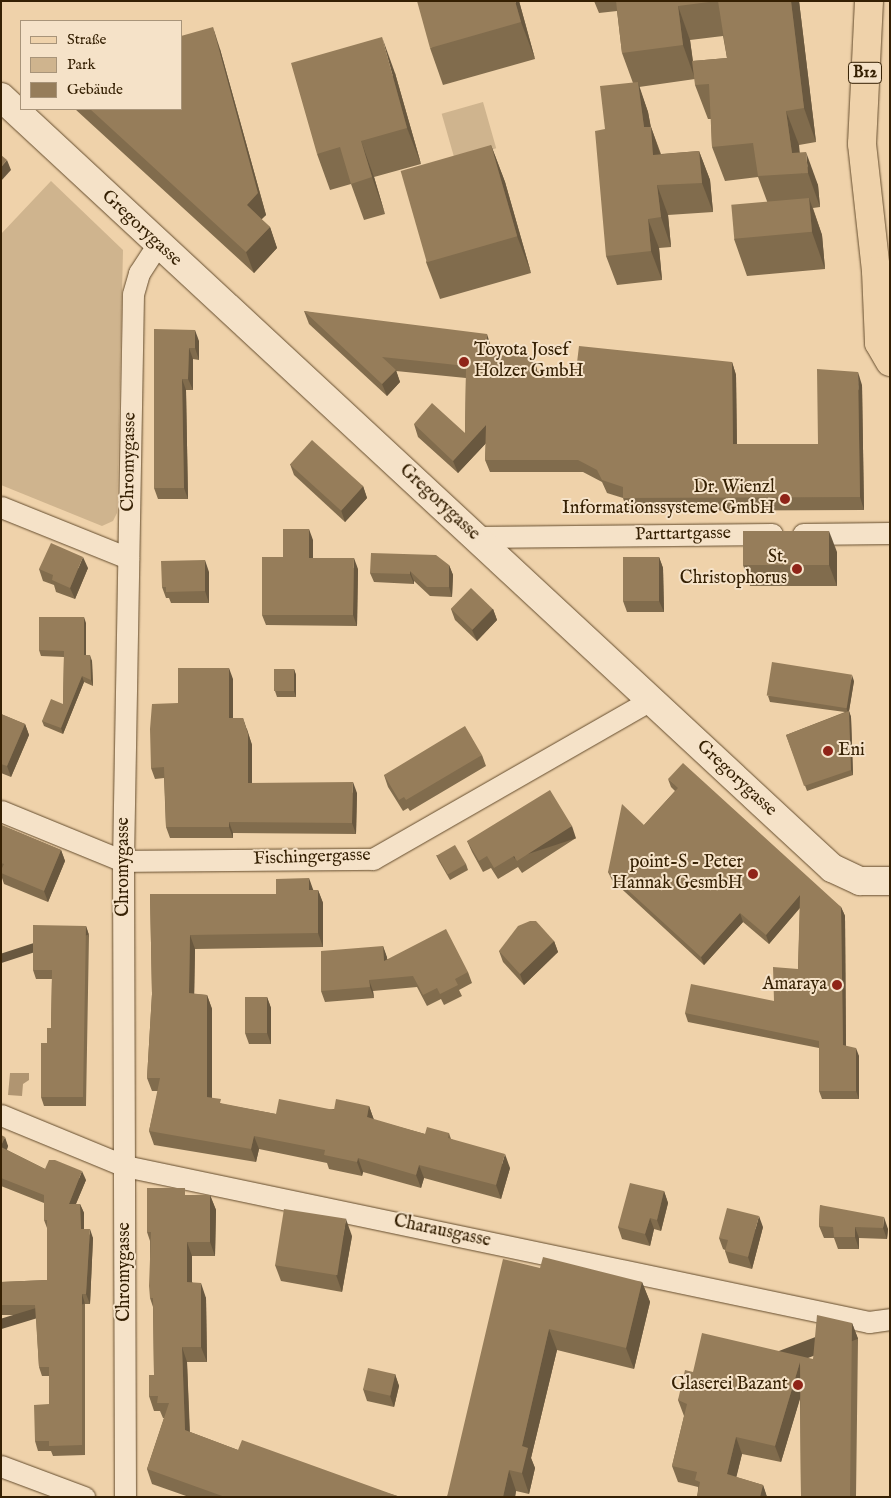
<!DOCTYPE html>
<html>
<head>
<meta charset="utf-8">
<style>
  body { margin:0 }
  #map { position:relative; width:891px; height:1498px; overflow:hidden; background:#efd2aa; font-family:"IM FELL English",serif }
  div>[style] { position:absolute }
  .green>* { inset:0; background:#cfb48e; transform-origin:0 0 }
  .water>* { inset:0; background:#b09571 }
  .roads { filter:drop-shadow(0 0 1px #644c2d) drop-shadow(0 0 1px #644c2d) }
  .street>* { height:21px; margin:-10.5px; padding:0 10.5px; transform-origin:10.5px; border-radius:10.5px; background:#f5e2c8 }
  .secondary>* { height:28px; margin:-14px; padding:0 14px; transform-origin:14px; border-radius:14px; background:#f5e2c8 }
  .primary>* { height:28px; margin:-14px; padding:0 14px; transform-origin:14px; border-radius:14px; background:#efd2aa }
  .wall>* { inset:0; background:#816c4d }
  .shaded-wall>* { inset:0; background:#69583f; transform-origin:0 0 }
  .building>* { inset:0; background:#967d5a; transform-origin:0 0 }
  .dots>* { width:14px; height:14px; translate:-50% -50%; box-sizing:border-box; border:2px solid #f5e2c8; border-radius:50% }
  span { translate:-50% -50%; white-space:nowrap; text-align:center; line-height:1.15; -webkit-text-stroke:4px #f5e2c8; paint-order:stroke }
  .shield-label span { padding:1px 4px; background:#f5e2c8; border:1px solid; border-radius:4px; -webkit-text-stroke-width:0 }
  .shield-label { font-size:16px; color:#352003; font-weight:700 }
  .street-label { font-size:18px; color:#352003 }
  .poi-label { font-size:18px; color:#352003 }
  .left { translate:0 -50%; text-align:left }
  .right { translate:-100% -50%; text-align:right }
  .frame { position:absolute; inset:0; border:2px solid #352003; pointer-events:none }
  .legend { position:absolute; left:20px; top:20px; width:162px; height:90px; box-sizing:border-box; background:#f5e2c8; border:1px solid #a89479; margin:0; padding:6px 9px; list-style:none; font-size:15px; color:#352003 }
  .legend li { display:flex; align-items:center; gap:10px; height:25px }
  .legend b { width:25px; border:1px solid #a89479 }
</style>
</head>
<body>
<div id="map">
  <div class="green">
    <div style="left:483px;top:102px;width:48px;height:43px;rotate:74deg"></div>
    <div style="clip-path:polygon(51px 181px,123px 250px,117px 513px,113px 521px,102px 526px,1px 485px,1px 234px)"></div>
  </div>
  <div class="water">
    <div style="clip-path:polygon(10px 1073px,29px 1073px,29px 1080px,23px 1084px,22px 1096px,8px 1095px)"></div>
  </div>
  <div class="roads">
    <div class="street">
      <div style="left:1px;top:507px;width:137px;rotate:21.9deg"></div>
      <div style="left:803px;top:534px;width:87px;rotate:-0.7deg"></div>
      <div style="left:476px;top:537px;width:296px;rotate:-0.6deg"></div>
      <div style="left:1px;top:811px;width:132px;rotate:22.3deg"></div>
      <div style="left:123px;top:861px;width:250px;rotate:-0.5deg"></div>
      <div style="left:373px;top:859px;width:320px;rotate:-29.8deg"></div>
      <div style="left:1px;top:1115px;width:134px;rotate:22.4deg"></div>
      <div style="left:125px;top:1166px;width:760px;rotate:11.84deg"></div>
      <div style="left:869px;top:1322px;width:21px;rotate:-8deg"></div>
      <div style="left:1px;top:1466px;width:89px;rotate:20.5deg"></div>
      <div style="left:125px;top:1497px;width:636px;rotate:-90.18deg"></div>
      <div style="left:123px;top:861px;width:567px;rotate:-88.99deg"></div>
      <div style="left:133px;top:294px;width:22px;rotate:-74deg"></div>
      <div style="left:139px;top:273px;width:35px;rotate:-57deg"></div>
    </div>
    <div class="secondary">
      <div style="left:1px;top:97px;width:1134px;rotate:42.86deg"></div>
      <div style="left:832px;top:868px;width:31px;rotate:25deg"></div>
      <div style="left:860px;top:881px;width:30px"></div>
    </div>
    <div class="primary">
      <div style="left:869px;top:1px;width:143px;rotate:92.8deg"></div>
      <div style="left:862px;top:144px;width:128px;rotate:83.7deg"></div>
      <div style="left:876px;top:271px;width:72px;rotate:87.6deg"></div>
      <div style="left:879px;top:343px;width:22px;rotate:60deg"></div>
    </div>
  </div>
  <div class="wall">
    <div style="clip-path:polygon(519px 1px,535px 59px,443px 85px,430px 48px)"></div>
    <div style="clip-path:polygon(evenodd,594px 1px,799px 1px,816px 142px,799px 145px,799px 152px,818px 185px,820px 207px,813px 208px,822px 235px,825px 269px,747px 276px,734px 239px,768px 204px,758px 177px,725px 181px,712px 147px,711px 119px,708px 119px,695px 85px,695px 79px,639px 87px,648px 112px,651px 127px,661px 154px,699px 151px,710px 180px,713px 212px,668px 215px,671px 247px,659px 248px,662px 280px,617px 285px,606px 256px,605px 129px,633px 83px,622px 53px,617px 11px,599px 13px,594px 1px,723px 36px,727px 58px,693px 61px,690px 40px,723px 36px)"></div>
    <div style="clip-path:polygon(220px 49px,266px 215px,261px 219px,270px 227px,277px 248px,254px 273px,75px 109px,181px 109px)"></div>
    <div style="clip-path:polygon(395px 73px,421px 164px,374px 177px,385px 214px,364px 220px,351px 184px,330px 190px,317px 154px)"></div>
    <div style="clip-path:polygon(491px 145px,505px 182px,531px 273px,440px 299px,426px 262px)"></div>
    <div style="clip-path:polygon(304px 311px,491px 347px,491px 356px,532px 356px,537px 369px,537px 371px,576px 371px,732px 362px,736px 375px,737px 444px,818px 444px,862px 385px,864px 510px,627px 511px,623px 498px,607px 493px,602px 482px,583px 472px,490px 472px,485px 460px,486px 443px,458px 473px,418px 437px,414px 424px,465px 433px,466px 378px,396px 371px,400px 382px,387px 396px,309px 324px)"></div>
    <div style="clip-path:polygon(154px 329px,199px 341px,199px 360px,193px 359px,193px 390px,186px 390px,188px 499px,158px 499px,154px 488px)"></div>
    <div style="clip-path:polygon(290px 464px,363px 486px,367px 498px,345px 522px,294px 475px)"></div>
    <div style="clip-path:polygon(313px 540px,313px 558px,358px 569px,357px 626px,266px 625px,262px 615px,283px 557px)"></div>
    <div style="clip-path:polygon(837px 552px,837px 586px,750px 586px,743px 565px)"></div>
    <div style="clip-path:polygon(659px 557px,663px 568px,664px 612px,627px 612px,623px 601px)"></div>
    <div style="clip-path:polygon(449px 565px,453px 575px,452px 597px,430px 596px,414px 581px,414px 584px,374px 582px,370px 573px)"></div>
    <div style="clip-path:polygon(88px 568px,75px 599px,56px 592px,54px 585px,43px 581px,39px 569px)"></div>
    <div style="clip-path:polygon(209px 572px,209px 603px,171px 603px,169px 598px,166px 598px,162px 587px)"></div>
    <div style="clip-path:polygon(451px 609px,493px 609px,497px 620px,477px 641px,455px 620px)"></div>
    <div style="clip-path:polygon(86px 623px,86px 655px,92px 661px,93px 686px,84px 682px,63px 734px,44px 726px,42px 721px,63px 704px,64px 657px,41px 656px,39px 650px)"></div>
    <div style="clip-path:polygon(294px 669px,296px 675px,296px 697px,277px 697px,275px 691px)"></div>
    <div style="clip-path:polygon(233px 679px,233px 718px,247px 729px,252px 745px,252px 783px,357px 793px,356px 834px,233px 833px,233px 838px,170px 838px,166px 827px,164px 778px,155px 779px,151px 768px,178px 703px)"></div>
    <div style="clip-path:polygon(854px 681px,849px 711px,851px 717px,853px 775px,807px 791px,786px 735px,845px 712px,770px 702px,768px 696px)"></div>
    <div style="clip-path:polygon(1px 714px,25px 724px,29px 735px,11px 777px,1px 773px)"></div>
    <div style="clip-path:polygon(482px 755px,486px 766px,410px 811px,408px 808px,403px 811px,388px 787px,384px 775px)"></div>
    <div style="clip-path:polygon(668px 779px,841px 907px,845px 916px,846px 1046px,859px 1056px,859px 1099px,822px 1099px,819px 1091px,819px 1048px,688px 1022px,685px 1013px,774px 1001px,798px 969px,800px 908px,769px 944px,743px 922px,704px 965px,612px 880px,608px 872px,644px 825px,675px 791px,671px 787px)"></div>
    <div style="clip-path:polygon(1px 825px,61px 850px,65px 861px,48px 902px,4px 884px,1px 875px)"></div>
    <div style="clip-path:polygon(576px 838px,522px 873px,518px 867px,498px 879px,491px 868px,483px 872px,472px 852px,467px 841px)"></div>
    <div style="clip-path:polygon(436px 855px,466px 864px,468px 870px,450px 880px,439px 861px)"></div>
    <div style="clip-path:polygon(313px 890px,318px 890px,323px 903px,323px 947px,195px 949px,194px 994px,207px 995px,212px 1009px,212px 1098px,222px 1104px,276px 1114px,369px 1106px,374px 1120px,425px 1134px,449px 1133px,451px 1139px,510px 1168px,501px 1199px,424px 1178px,421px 1188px,363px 1172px,362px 1176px,329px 1169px,327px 1163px,259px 1149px,256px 1162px,154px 1145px,149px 1131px,158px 1091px,152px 1091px,147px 1078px,152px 994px,150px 894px,276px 894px)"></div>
    <div style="clip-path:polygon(86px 926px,89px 935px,86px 1106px,44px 1106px,41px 1097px,47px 1043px,51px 1028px,52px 979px,36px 979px,33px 970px)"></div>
    <div style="clip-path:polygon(554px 941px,558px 952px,524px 985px,503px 962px,499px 951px)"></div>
    <div style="clip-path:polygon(383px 946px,387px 959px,468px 972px,472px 983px,459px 990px,462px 996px,444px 1005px,441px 999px,427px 1006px,417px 987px,373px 991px,374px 998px,325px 1002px,321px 991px)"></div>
    <div style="clip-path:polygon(267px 997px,271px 1008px,271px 1044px,249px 1044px,245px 1033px)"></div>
    <div style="clip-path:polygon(1px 1135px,8px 1146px,7px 1150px,45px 1169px,86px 1180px,76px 1204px,80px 1204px,84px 1213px,84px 1229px,93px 1238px,90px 1304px,85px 1304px,85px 1455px,53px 1456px,51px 1451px,38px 1451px,35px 1441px,49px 1404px,49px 1376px,42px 1376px,39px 1367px,36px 1315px,1px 1315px,1px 1282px,47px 1280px,47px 1228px,44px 1220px,44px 1203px,1px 1186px)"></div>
    <div style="clip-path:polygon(664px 1191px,668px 1203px,661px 1231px,654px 1229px,650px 1246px,622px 1239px,618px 1227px)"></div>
    <div style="clip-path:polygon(187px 1195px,210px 1195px,216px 1210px,215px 1256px,192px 1256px,192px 1282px,206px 1298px,207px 1362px,187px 1362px,190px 1432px,238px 1450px,401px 1497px,189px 1497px,152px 1484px,147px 1469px,164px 1418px,163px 1418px,160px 1411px,154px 1411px,149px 1396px,154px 1375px,153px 1307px,150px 1298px,150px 1241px,147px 1232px)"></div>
    <div style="clip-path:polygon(820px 1205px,888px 1229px,887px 1239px,859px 1238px,859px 1249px,838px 1249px,834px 1238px,824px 1238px,819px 1226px)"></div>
    <div style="clip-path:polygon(763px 1227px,752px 1269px,729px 1263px,725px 1251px,725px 1250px,723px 1249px,719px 1238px)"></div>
    <div style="clip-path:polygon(352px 1236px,342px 1292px,281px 1281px,275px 1265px)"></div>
    <div style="clip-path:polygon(540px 1268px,642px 1282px,650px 1302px,634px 1369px,557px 1350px,531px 1458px,535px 1468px,529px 1494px,516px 1491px,515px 1497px,447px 1497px)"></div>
    <div style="clip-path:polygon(852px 1323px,858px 1339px,856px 1497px,801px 1497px,800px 1398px,781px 1462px,742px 1454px,736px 1477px,763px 1485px,767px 1497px,697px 1497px,698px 1490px,698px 1487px,678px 1482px,672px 1466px,684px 1416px,678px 1400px,693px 1372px,813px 1359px)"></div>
    <div style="clip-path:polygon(395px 1374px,399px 1386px,394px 1407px,367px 1401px,363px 1389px)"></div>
  </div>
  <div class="shaded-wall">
    <div style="clip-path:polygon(515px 1px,519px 1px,535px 59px,521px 22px)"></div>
    <div style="clip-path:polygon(791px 1px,799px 1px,816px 142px,804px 108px)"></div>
    <div style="clip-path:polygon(678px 6px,690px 40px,695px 79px,683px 45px)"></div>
    <div style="clip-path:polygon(213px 27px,220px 49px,266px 215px,254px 227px,247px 205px)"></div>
    <div style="clip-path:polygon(382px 37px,395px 73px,421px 164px,407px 128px)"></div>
    <div style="clip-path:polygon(638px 82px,648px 112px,651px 129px,651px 127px,661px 156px,653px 155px,644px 127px)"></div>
    <div style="clip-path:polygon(786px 111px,799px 145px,802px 174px,792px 153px)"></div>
    <div style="clip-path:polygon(361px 141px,374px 177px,385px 214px,372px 177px)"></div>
    <div style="clip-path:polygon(491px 145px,505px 182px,531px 273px,517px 236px)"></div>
    <div style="clip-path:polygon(699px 151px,710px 180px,713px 212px,702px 183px)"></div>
    <div style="clip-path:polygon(806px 152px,818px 185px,820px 207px,808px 173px)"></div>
    <div style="clip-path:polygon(7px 160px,11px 170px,1px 181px,1px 167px)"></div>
    <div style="clip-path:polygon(657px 185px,668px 215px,671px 247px,661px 217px)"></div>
    <div style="clip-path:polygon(809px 198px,822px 235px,825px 269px,812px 232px)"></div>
    <div style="clip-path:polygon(648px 219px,659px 248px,662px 280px,651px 251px)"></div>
    <div style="clip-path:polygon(270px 227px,277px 248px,254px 273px,246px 252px)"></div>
    <div style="clip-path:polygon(195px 330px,199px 341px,199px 360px,195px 348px)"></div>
    <div style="clip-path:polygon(487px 334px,491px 347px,491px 368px,487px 355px)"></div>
    <div style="clip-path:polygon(189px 348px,193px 359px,193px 390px,188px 379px)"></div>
    <div style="clip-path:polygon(532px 356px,537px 369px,537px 384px,532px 371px)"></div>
    <div style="clip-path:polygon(732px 362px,736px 375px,737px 457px,733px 444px)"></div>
    <div style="clip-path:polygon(396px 370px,400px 382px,387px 396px,382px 384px)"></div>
    <div style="clip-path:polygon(858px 372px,862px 385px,864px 510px,860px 497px)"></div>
    <div style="clip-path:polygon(182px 379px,186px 390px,188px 499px,184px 488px)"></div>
    <div style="clip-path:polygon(486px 425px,491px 438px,458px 473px,453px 461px)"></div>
    <div style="clip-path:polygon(363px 486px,367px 498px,345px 522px,341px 510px)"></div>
    <div style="clip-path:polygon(309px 529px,313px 540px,313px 569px,309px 558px)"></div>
    <div style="clip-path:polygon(829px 531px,837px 552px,837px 586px,829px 565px)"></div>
    <div style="clip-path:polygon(83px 557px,88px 568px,75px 599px,70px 588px)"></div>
    <div style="clip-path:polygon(659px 557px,663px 568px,664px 612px,659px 601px)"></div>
    <div style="clip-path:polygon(354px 558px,358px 569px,357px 626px,353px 615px)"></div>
    <div style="clip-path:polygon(205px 560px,209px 572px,209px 603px,205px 591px)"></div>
    <div style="clip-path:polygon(449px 565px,453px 575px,452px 597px,449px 587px)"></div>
    <div style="clip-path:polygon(410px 571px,414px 581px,414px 584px,410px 574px)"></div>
    <div style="clip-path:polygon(493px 609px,497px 620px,477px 641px,472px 630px)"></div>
    <div style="clip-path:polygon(84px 617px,86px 623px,86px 661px,84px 655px)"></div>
    <div style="clip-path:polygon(90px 655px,92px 661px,93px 686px,91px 680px)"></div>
    <div style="clip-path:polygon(229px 668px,233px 679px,233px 729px,229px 718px)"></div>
    <div style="clip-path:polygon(294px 669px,296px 675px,296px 697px,294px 691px)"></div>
    <div style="clip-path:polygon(852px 675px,854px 681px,849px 711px,851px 717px,853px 775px,851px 770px,848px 713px,846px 707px)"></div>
    <div style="clip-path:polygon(82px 676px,84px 682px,63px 734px,61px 728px)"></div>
    <div style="clip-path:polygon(243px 718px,252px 745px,252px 795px,248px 783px)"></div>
    <div style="clip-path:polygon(25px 724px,29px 735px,11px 777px,7px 766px)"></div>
    <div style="clip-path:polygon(353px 782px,357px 793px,356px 834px,352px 823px)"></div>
    <div style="clip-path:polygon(229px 822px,233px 833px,233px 838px,229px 827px)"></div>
    <div style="left:572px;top:826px;width:13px;height:65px;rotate:72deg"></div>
    <div style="clip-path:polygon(61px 850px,65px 861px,48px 902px,44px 891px)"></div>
    <div style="clip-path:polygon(309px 878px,314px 892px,309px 890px)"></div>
    <div style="clip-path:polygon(318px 890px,323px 903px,323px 947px,318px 933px)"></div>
    <div style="clip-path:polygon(800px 895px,803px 904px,769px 944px,766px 935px)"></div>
    <div style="clip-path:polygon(841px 907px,845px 916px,846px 1054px,843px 1045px)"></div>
    <div style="clip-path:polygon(740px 913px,743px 922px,704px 965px,701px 957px)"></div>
    <div style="left:86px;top:926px;width:9px;height:171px;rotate:72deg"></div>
    <div style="clip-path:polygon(190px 935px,195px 949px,194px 1007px,189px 993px)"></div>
    <div style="clip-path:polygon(554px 941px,558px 952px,524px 985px,520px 974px)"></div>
    <div style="clip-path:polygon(383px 946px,387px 957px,388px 972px,384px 961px)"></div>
    <div style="clip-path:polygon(369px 980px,373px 991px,374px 998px,370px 987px)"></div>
    <div style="clip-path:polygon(207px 995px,212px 1009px,212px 1110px,207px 1097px)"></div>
    <div style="clip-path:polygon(267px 997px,271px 1008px,271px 1044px,267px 1033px)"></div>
    <div style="clip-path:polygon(856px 1048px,859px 1056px,859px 1099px,856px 1091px)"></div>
    <div style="clip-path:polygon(369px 1106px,374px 1120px,367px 1117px)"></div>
    <div style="clip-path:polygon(254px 1136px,259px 1149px,256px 1162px,251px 1149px)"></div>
    <div style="clip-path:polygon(5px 1137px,8px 1146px,4px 1156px,1px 1146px)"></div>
    <div style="clip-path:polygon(505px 1154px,510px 1168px,501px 1199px,496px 1185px)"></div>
    <div style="clip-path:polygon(358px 1158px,363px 1172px,362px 1176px,357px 1162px)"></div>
    <div style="clip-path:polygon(419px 1165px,424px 1178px,421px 1188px,416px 1175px)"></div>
    <div style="clip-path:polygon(82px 1171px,86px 1180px,72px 1213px,69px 1204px)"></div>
    <div style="clip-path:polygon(664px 1191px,668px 1203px,661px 1231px,657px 1220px)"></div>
    <div style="clip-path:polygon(210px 1195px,216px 1210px,215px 1256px,210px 1242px)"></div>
    <div style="clip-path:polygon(80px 1204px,84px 1213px,84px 1238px,81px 1229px)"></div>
    <div style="clip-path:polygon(759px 1216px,763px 1227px,752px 1269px,748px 1257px)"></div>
    <div style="clip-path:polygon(884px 1217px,888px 1229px,887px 1239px,883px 1228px)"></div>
    <div style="clip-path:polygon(650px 1218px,654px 1229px,650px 1246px,645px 1234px)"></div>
    <div style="clip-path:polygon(346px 1219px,352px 1236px,342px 1292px,336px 1275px)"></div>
    <div style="clip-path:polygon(855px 1227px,859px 1238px,859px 1249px,855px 1237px)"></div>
    <div style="clip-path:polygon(90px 1229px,93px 1238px,90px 1304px,86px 1294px)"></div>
    <div style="clip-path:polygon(187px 1242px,192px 1256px,192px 1297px,187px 1282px)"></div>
    <div style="clip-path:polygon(642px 1282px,650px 1302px,634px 1369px,626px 1348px)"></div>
    <div style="clip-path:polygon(201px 1283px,206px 1298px,207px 1362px,201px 1347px)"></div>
    <div style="left:82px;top:1294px;width:10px;height:151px;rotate:73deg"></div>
    <div style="left:852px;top:1323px;width:17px;height:174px;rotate:69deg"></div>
    <div style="clip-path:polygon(549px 1329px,557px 1350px,531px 1458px,535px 1468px,529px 1494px,522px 1473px,522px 1446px)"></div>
    <div style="clip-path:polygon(182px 1347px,187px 1362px,190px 1445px,185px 1430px)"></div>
    <div style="clip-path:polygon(800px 1362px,806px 1379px,781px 1462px,775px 1446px)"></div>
    <div style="clip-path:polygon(395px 1374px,399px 1386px,394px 1407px,390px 1396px)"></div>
    <div style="clip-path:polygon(736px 1437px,742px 1454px,733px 1491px,727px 1474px)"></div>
    <div style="clip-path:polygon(509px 1470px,516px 1491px,515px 1497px,503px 1497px)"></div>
    <div style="clip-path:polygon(763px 1485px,767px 1497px,760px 1497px)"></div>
  </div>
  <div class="building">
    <div style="clip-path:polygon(417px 1px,515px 1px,521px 22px,430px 48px)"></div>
    <div style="clip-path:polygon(616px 1px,717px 1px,678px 6px,683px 45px,622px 53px)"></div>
    <div style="clip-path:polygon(718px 1px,791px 1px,804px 108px,786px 111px,792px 153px,806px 152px,808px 173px,758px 176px,753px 143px,712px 147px,709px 84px,695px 85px,692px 61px,727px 58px)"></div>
    <div style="clip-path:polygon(213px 27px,258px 193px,247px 205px,270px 227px,246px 252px,90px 109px,181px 109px,181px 36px)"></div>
    <div style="clip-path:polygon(382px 37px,407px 128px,361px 141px,372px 177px,351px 184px,340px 147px,317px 154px,291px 63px)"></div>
    <div style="clip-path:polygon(638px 82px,644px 127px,651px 127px,653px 155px,699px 151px,702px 183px,657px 185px,661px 217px,648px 219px,651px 251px,606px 256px,595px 131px,605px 129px,600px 86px)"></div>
    <div style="left:491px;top:145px;width:95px;height:94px;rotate:74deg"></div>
    <div style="clip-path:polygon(1px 155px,7px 160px,1px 167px)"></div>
    <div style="left:809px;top:198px;width:34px;height:78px;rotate:85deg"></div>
    <div style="clip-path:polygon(304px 311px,487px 334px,487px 355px,532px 356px,532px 371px,576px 371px,579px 346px,732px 362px,733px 444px,818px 444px,817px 369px,858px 372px,860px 497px,623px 498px,623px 487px,602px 480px,597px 470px,578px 460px,485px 460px,486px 425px,453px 461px,414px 424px,432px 403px,465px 433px,466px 366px,382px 357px,396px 370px,382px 384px)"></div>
    <div style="clip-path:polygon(154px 329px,195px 330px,195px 348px,189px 348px,188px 379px,182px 379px,184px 488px,154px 488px)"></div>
    <div style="left:312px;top:440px;width:69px;height:33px;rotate:42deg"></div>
    <div style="clip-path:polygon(283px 529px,309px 529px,309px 558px,354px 558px,353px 615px,262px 615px,262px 557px,283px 557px)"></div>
    <div style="left:743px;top:531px;width:86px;height:34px"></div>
    <div style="clip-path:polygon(51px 543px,83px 557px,70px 588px,52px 580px,53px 575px,39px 569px)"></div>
    <div style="clip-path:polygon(371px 553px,436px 555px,449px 565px,449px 587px,427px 587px,410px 571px,410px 574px,370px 573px)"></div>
    <div style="left:623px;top:557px;width:36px;height:44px"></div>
    <div style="clip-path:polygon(205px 560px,205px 591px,166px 592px,166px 587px,162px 587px,161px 561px)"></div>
    <div style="left:471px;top:588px;width:30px;height:29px;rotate:44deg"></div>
    <div style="clip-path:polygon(39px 617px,84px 617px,84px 655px,90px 655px,91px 680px,82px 676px,61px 728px,42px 721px,51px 699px,63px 704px,64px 651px,39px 650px)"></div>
    <div style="left:772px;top:662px;width:81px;height:34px;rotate:9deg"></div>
    <div style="clip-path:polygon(178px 668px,229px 668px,229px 718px,243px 718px,248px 734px,248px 783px,353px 782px,352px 823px,229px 822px,229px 827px,166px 827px,164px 767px,151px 768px,150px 729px,152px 704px,178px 703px)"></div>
    <div style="left:274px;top:669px;width:20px;height:22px"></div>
    <div style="clip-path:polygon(849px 711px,851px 770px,804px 786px,786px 735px)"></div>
    <div style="clip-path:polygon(1px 714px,25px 724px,7px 766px,1px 764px)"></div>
    <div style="clip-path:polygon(465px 726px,482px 755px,406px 800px,404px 797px,399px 800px,384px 775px)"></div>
    <div style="clip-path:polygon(683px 763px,841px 907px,843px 1045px,856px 1048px,856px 1091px,819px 1091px,819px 1041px,685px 1013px,691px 984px,774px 1001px,773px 967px,798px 969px,800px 895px,766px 935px,740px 913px,701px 957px,608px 872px,622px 804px,644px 825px,678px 788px,668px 779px)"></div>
    <div style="clip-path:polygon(550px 790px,572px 826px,517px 861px,514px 856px,494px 868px,487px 856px,479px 861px,467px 841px)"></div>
    <div style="clip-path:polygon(1px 825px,61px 850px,44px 891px,1px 873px,1px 870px,4px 864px,1px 863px)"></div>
    <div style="left:455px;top:845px;width:22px;height:21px;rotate:60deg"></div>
    <div style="clip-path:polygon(309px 878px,309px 890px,318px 890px,318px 933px,190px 935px,189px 993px,207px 995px,207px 1097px,221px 1099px,220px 1103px,276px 1114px,279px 1099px,334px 1110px,336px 1099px,369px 1106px,367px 1117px,425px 1134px,427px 1127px,449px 1133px,448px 1138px,505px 1154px,496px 1185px,419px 1165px,416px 1175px,358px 1158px,357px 1162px,324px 1155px,325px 1150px,254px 1136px,251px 1149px,149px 1131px,160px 1078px,147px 1078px,152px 994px,150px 894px,276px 894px,276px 879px)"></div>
    <div style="clip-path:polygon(530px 921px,536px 921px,554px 941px,520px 974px,499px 951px,518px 926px)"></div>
    <div style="clip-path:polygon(33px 925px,86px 926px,83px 1097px,41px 1097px,41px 1043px,47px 1043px,47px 1028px,51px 1028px,52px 970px,33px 970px)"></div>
    <div style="clip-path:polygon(446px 929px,468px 972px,455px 979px,458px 985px,440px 994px,437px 988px,423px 995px,413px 976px,369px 980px,370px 987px,321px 991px,321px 951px,383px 946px,384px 961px)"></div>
    <div style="left:245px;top:997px;width:22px;height:36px"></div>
    <div style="clip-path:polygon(1px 1135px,5px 1137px,1px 1146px)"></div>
    <div style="clip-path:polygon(1px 1147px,45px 1169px,49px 1160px,55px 1160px,82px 1171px,69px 1204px,80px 1204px,81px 1229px,90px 1229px,86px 1294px,82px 1294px,82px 1445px,49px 1446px,49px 1441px,35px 1441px,34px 1405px,49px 1404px,49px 1367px,39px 1367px,35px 1305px,1px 1305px,1px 1282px,47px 1280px,47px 1220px,44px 1220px,44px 1195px,1px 1178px)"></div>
    <div style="clip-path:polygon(630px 1183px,664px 1191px,657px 1220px,650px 1218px,645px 1234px,618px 1227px)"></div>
    <div style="clip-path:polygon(147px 1188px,185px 1188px,185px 1195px,210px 1195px,210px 1242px,187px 1242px,187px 1282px,201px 1283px,201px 1347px,182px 1347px,185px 1430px,238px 1450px,242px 1440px,400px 1497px,225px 1497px,147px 1469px,169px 1403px,157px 1403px,158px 1396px,149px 1396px,149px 1375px,154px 1375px,153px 1298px,150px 1298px,149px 1286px,151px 1232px,147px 1232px)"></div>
    <div style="clip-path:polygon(820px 1205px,884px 1217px,883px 1228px,855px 1227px,855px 1237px,834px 1237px,833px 1227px,819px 1226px)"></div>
    <div style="clip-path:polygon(727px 1208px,759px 1216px,748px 1257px,725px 1251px,728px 1240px,719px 1238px)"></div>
    <div style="left:284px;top:1209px;width:63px;height:57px;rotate:9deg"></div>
    <div style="clip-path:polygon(543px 1257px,642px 1282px,626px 1348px,549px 1329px,522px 1446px,528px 1448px,522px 1473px,509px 1470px,503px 1497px,447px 1497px,503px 1259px,540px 1268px)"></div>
    <div style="clip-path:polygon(817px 1315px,852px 1323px,850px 1497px,801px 1497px,800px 1362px,775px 1446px,736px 1437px,727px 1474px,763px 1485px,760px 1497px,697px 1497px,700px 1482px,695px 1480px,697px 1472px,672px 1466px,687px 1404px,678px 1400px,685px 1370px,693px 1372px,702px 1333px,813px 1359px)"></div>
    <div style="left:368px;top:1368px;width:28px;height:22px;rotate:13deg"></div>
  </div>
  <div class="dots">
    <div style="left:464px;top:362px;background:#8f2418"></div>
    <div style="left:785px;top:499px;background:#8f2418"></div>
    <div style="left:797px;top:569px;background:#8f2418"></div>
    <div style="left:828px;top:751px;background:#8f2418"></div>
    <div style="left:753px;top:874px;background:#8f2418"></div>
    <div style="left:837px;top:985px;background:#8f2418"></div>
    <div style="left:798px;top:1385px;background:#8f2418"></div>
  </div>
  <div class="shield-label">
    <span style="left:865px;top:73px">B12</span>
  </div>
  <div class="street-label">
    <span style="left:141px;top:229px;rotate:43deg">Gregorygasse</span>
    <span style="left:130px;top:462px;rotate:-89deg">Chromygasse</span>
    <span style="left:439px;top:503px;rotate:43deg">Gregorygasse</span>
    <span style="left:683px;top:535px;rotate:-1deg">Parttartgasse</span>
    <span style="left:736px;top:779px;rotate:43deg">Gregorygasse</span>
    <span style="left:312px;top:858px;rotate:-2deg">Fischingergasse</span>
    <span style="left:124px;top:867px;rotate:-90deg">Chromygasse</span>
    <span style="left:442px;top:1232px;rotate:12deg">Charausgasse</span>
    <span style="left:125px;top:1272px;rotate:-90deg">Chromygasse</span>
  </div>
  <div class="poi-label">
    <span class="left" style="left:474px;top:362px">Toyota Josef<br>Holzer GmbH</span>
    <span class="right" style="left:775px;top:499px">Dr. Wienzl<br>Informationssysteme GmbH</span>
    <span class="right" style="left:787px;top:569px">St.<br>Christophorus</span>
    <span class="left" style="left:838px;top:751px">Eni</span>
    <span class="right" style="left:743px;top:874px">point-S - Peter<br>Hannak GesmbH</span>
    <span class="right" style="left:827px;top:985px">Amaraya</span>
    <span class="right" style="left:788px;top:1385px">Glaserei Bazant</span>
  </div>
  <div class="frame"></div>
  <ul class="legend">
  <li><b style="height:6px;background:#efd2aa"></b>Straße</li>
  <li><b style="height:14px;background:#cfb48e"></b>Park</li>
  <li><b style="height:14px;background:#967d5a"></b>Gebäude</li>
  </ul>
</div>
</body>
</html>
